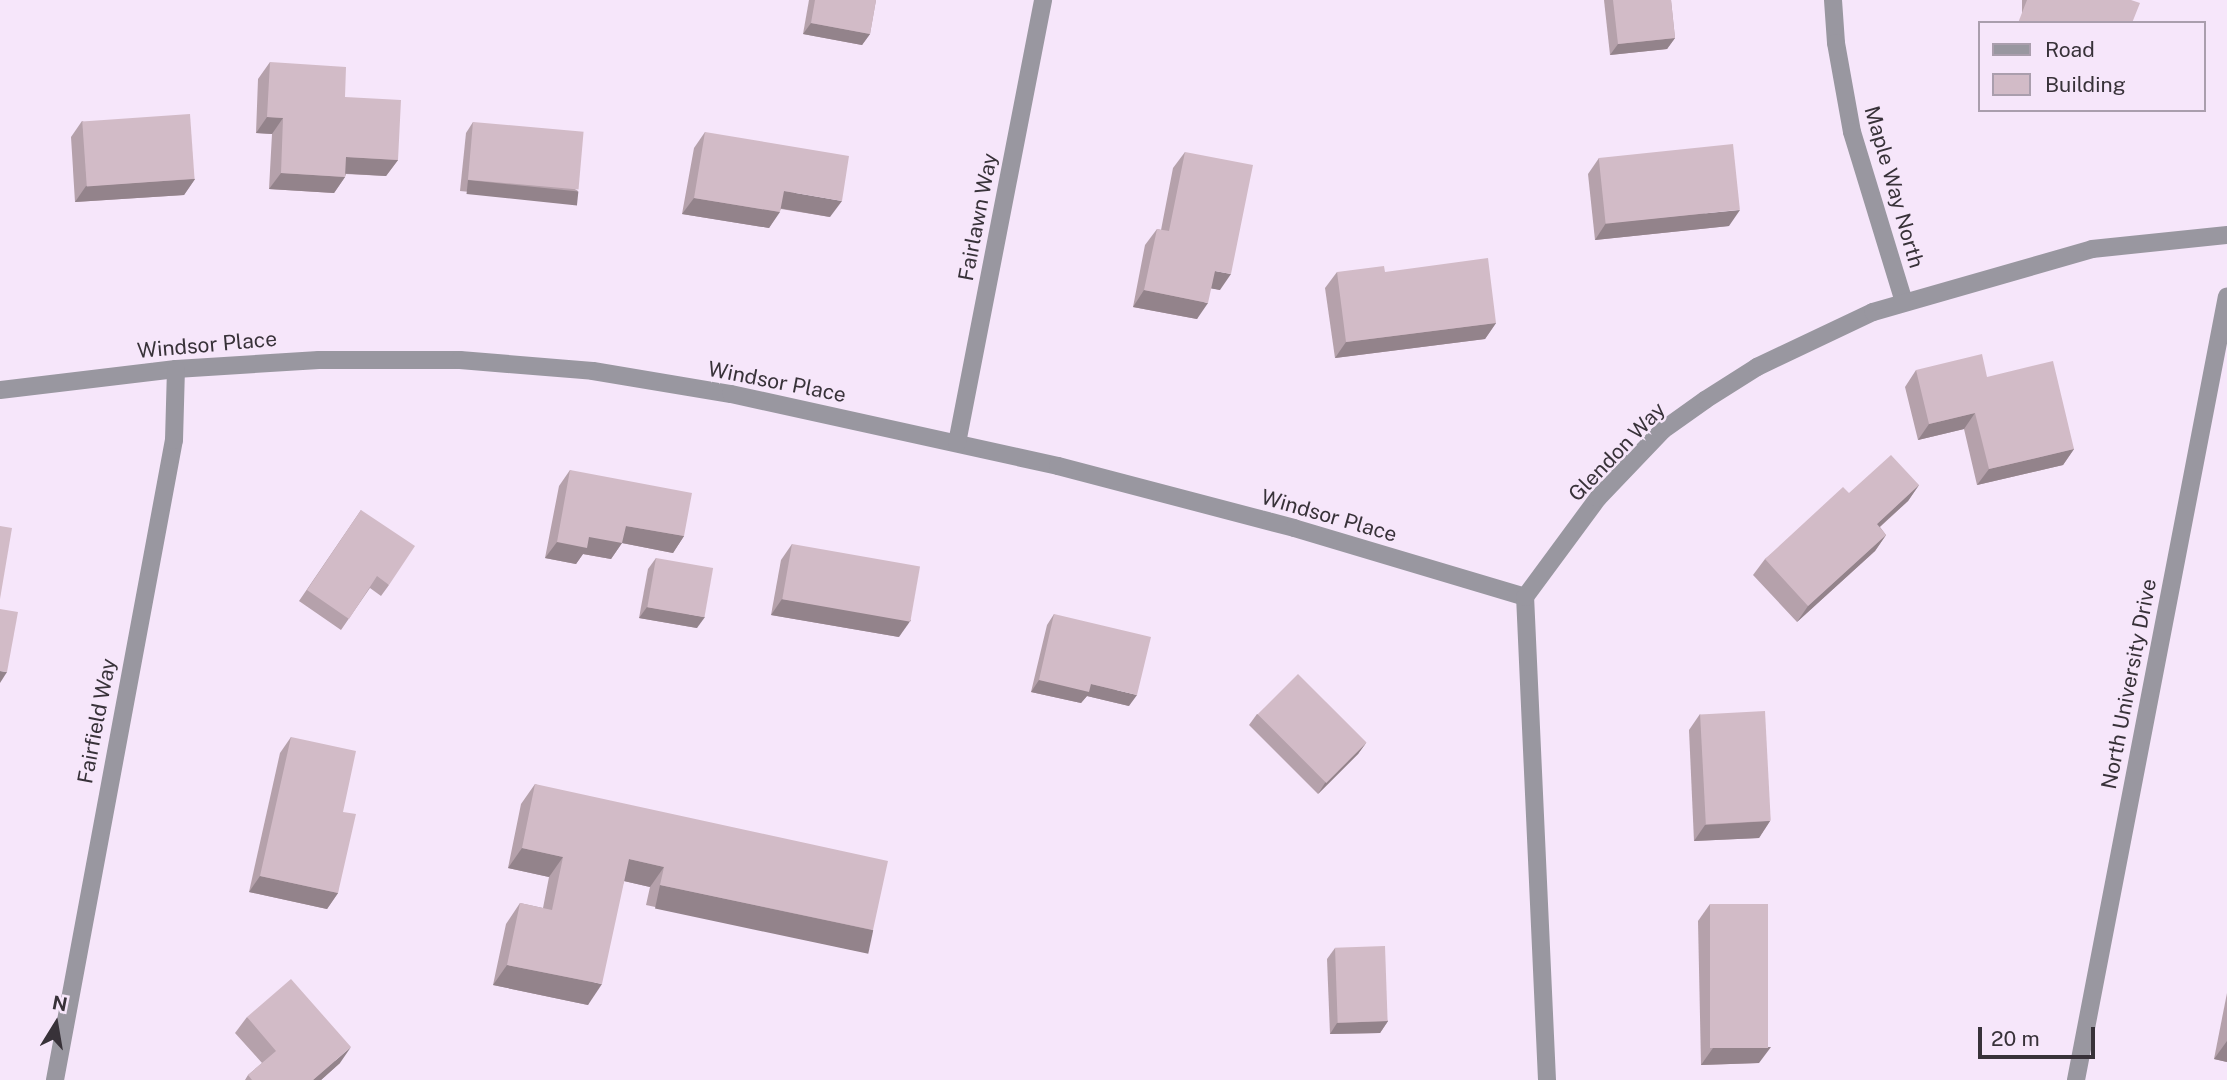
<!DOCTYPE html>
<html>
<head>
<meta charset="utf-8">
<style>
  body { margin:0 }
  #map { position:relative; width:2227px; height:1080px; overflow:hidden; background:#f6e6fa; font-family:"Public Sans",sans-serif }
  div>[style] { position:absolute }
  .minor>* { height:18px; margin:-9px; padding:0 9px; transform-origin:9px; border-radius:9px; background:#9997a0 }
  .wall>* { inset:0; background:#b5a1ab; transform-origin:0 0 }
  .shaded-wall>* { inset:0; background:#93838b; transform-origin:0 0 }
  .building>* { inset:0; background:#d2bbc7; transform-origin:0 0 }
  span { translate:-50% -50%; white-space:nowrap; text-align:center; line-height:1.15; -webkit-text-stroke:5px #f6e6fa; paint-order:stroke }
  .street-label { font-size:21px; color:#383239 }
  .legend { position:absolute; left:1978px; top:21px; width:228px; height:91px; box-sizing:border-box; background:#f6e6fa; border:2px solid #aa9ead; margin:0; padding:9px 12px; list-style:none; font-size:21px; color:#383239 }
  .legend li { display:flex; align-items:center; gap:14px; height:35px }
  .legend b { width:35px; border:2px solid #aa9ead }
  .north { position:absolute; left:21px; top:989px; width:70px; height:70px; -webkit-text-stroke:5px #f6e6fa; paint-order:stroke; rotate:11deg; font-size:19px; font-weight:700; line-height:28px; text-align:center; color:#383239 }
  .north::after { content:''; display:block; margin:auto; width:24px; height:32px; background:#383239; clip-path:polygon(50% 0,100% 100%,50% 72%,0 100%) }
  .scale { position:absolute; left:1978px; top:1027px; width:117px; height:32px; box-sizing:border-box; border:4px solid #383239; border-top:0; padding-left:9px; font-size:21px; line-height:24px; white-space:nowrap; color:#383239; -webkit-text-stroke:5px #f6e6fa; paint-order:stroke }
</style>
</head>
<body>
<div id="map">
  <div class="minor">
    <div style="left:1833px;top:0;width:43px;rotate:86deg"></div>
    <div style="left:1836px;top:43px;width:90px;rotate:79.8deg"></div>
    <div style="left:1852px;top:132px;width:178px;rotate:73deg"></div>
    <div style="left:0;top:390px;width:177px;rotate:-6.8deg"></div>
    <div style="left:176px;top:369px;width:143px;rotate:-3.6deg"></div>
    <div style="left:319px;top:360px;width:141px"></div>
    <div style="left:460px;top:360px;width:133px;rotate:4.7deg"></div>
    <div style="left:593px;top:371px;width:140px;rotate:9.5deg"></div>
    <div style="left:731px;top:394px;width:335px;rotate:12.4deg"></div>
    <div style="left:1058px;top:466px;width:244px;rotate:14.7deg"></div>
    <div style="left:1294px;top:528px;width:241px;rotate:16.6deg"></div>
    <div style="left:957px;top:443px;width:451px;rotate:-79deg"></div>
    <div style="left:55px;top:1080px;width:651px;rotate:-79.47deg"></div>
    <div style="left:174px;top:440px;width:71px;rotate:-88.4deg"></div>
    <div style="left:1547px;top:1080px;width:484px;rotate:-92.6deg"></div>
    <div style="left:1525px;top:597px;width:123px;rotate:-53.6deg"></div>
    <div style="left:1598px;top:498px;width:94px;rotate:-46.3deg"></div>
    <div style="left:1663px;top:430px;width:52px;rotate:-35.5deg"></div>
    <div style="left:1705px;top:400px;width:62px;rotate:-32.4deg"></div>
    <div style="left:1757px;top:367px;width:128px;rotate:-25.4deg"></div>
    <div style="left:1873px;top:312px;width:228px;rotate:-16deg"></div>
    <div style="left:2092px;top:249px;width:136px;rotate:-5.9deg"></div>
    <div style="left:2076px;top:1080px;width:798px;rotate:-79.1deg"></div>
  </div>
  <div class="wall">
    <div style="clip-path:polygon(809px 0,876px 0,870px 34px,862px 45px,803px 34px)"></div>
    <div style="clip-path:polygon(1604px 0,1671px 0,1675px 38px,1667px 49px,1610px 55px)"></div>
    <div style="left:2022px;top:0;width:109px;height:25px"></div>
    <div style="clip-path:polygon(270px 62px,398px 160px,386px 176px,346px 174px,345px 177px,334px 193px,269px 189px,272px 134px,256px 133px,258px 79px)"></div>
    <div style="clip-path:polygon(82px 121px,195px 179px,184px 195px,75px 202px,71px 137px)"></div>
    <div style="clip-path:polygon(473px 122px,578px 191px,570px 202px,460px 191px,466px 133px)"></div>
    <div style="clip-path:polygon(705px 132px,830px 217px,781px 209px,769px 228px,682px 214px,694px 148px)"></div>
    <div style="clip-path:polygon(1185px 152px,1220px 290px,1211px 288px,1197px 319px,1133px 307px,1145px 245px,1157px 229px,1161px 230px,1173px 168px)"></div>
    <div style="clip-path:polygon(1599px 158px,1729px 226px,1595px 240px,1588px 174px)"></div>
    <div style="clip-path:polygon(1337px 272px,1385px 272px,1496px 323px,1485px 339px,1335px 358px,1325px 288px)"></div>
    <div style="clip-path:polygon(1916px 370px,1987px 377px,2074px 449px,2063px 465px,1977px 485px,1964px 429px,1918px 440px,1905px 387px)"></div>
    <div style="clip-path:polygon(570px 470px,684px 536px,673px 553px,622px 543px,611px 559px,583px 554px,576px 564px,545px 558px,559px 486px)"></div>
    <div style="clip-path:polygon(1919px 485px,1908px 501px,1880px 527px,1886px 535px,1875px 551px,1797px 622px,1753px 575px,1765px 559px,1849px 493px)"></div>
    <div style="clip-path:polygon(361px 510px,389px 585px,381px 596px,370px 588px,341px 630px,299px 601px)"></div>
    <div style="clip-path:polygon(792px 544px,899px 637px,771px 615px,781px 560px)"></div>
    <div style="clip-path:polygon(656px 558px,697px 628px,639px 618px,648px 569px)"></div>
    <div style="clip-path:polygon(1054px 614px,1129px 706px,1087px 696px,1081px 703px,1031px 692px,1047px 625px)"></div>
    <div style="clip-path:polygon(1257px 714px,1366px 743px,1358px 754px,1318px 794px,1249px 725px)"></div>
    <div style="clip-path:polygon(1700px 714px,1770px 821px,1759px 838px,1694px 841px,1689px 730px)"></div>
    <div style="clip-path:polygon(291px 737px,343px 812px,338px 893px,327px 909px,249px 892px,280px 753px)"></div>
    <div style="clip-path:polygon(535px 784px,873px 930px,858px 951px,646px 905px,650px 887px,624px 881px,588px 1005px,493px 985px,506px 924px,520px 903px,543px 908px,549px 877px,508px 868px,521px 804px)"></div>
    <div style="clip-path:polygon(1710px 904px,1759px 1063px,1701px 1065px,1698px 921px)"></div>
    <div style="clip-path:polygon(1335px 948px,1388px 1021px,1380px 1033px,1330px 1034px,1327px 959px)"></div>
    <div style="clip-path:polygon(2227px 993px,2227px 1062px,2214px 1059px)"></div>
    <div style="clip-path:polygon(247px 1017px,340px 1063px,321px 1080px,245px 1080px,248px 1075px,262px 1063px,235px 1033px)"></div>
  </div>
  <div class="shaded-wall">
    <div style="clip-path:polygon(811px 23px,870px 34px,862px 45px,803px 34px)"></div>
    <div style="clip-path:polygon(1675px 38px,1667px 49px,1610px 55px,1618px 44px)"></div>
    <div style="clip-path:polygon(267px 117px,283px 118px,272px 134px,256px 133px)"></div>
    <div style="clip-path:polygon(346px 157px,398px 160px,386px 176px,335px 173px)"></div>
    <div style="clip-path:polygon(281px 173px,345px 177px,334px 193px,269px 189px)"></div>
    <div style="clip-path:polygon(195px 179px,184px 195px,75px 202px,86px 186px)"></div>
    <div style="left:468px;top:180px;width:111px;height:14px;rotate:6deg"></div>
    <div style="clip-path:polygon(784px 191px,842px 201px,830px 217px,773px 207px)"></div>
    <div style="clip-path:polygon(694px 198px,780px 212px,769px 228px,682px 214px)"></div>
    <div style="clip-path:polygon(1740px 210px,1729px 226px,1595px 240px,1606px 223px)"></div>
    <div style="clip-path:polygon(1215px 271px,1231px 274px,1220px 290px,1203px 287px)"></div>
    <div style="clip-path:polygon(1144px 290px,1208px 303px,1197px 319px,1133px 307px)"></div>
    <div style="clip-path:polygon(1496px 323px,1485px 339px,1335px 358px,1346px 342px)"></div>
    <div style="clip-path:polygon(1975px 413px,1964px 429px,1918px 440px,1929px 424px)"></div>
    <div style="clip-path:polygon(2074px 449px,2063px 465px,1977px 485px,1989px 469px)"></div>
    <div style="clip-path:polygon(1919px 485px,1908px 501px,1865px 540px,1877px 524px)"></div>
    <div style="clip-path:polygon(626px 526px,684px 536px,673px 553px,622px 543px,611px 559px,583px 554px,576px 564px,545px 558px,557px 542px,589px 537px)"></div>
    <div style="clip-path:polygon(1886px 535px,1875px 551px,1797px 622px,1808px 606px)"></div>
    <div style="clip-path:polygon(782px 599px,911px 620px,899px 637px,771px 615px)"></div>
    <div style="clip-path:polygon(647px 607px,705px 617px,697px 628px,639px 618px)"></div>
    <div style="clip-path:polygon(0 671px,7px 672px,0 683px)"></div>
    <div style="clip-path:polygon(1039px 680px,1091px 684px,1137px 695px,1129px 706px,1087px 696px,1081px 703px,1031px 692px)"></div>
    <div style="clip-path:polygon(1366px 743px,1358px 754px,1318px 794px,1325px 783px)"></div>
    <div style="clip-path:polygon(1770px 821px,1759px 838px,1694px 841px,1705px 825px)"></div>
    <div style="clip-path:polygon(522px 848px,563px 857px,549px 877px,508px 868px)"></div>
    <div style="clip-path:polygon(629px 859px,664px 867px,650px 887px,615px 879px)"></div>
    <div style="clip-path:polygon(260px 876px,338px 893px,327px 909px,249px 892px)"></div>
    <div style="left:660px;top:885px;width:218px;height:24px;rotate:12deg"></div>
    <div style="clip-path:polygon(507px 965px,602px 984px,588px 1005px,493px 985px)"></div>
    <div style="clip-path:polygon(1388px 1021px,1380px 1033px,1330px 1034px,1337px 1023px)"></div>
    <div style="clip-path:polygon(2227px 1041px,2227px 1062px,2214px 1059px)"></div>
    <div style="clip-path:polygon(351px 1047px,340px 1063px,321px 1080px,313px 1080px)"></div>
    <div style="clip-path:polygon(1771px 1047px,1759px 1063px,1701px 1065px,1713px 1048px)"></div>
  </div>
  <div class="building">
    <div style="clip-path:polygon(815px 0,876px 0,870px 34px,811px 23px)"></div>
    <div style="clip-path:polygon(1613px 0,1671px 0,1675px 38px,1618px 44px)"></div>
    <div style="clip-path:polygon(2027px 0,2131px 0,2140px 3px,2132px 23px,2018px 23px)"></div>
    <div style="clip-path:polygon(270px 62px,346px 67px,345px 97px,401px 100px,398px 160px,346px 157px,345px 177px,281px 173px,283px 118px,267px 117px)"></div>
    <div style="left:190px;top:114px;width:65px;height:108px;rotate:86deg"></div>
    <div style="left:473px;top:122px;width:111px;height:58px;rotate:5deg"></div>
    <div style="clip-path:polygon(705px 132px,849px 156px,842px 201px,784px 191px,780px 212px,694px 198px)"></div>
    <div style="left:1733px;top:144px;width:66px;height:135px;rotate:84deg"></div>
    <div style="clip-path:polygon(1185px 152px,1253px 165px,1231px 274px,1215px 271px,1208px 303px,1144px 290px,1157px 229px,1169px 231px)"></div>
    <div style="clip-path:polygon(1488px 258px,1496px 323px,1346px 342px,1337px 272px,1384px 266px,1385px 272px)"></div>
    <div style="clip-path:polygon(1982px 354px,1987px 377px,2053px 361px,2074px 449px,1989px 469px,1975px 413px,1929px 424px,1916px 370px)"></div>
    <div style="clip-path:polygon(1891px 455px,1919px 485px,1877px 524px,1886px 535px,1808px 606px,1765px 559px,1843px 487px,1849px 493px)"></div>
    <div style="clip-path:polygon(570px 470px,692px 493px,684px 536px,626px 526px,622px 543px,589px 537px,587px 548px,557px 542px)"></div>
    <div style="clip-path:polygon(361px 510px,415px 546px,389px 585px,377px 576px,349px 619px,307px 590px)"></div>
    <div style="clip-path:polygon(0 526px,12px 528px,0 599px)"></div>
    <div style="left:792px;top:544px;width:130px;height:56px;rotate:10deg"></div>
    <div style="left:656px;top:558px;width:58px;height:50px;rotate:10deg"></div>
    <div style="clip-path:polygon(0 609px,18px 612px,7px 672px,0 671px)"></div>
    <div style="clip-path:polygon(1054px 614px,1151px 637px,1137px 695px,1091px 684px,1089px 692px,1039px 680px)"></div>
    <div style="left:1298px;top:674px;width:97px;height:57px;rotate:45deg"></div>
    <div style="left:1765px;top:711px;width:110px;height:65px;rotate:87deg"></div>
    <div style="clip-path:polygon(291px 737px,356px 751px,343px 812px,356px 814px,338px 893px,260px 876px)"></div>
    <div style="clip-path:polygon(535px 784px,888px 861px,873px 930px,660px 885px,664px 867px,629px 859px,602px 984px,507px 965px,520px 903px,552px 910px,563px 857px,522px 848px)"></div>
    <div style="left:1710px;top:904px;width:58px;height:144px"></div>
    <div style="left:1385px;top:946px;width:75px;height:50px;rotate:88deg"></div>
    <div style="clip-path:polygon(291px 979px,351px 1047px,313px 1080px,252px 1080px,248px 1075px,276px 1051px,247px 1017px)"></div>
  </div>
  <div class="street-label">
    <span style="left:1894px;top:187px;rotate:74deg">Maple Way North</span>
    <span style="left:978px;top:217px;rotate:-79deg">Fairlawn Way</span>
    <span style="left:207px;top:345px;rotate:-5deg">Windsor Place</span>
    <span style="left:777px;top:382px;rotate:11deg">Windsor Place</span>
    <span style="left:1617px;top:452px;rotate:-46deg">Glendon Way</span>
    <span style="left:1329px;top:516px;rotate:16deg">Windsor Place</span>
    <span style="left:2129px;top:684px;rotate:-79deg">North University Drive</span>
    <span style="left:97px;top:721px;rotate:-79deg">Fairfield Way</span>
  </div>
  <ul class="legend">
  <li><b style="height:9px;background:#9997a0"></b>Road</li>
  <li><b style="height:19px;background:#d2bbc7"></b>Building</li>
  </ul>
  <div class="north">N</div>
  <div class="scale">20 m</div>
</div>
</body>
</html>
